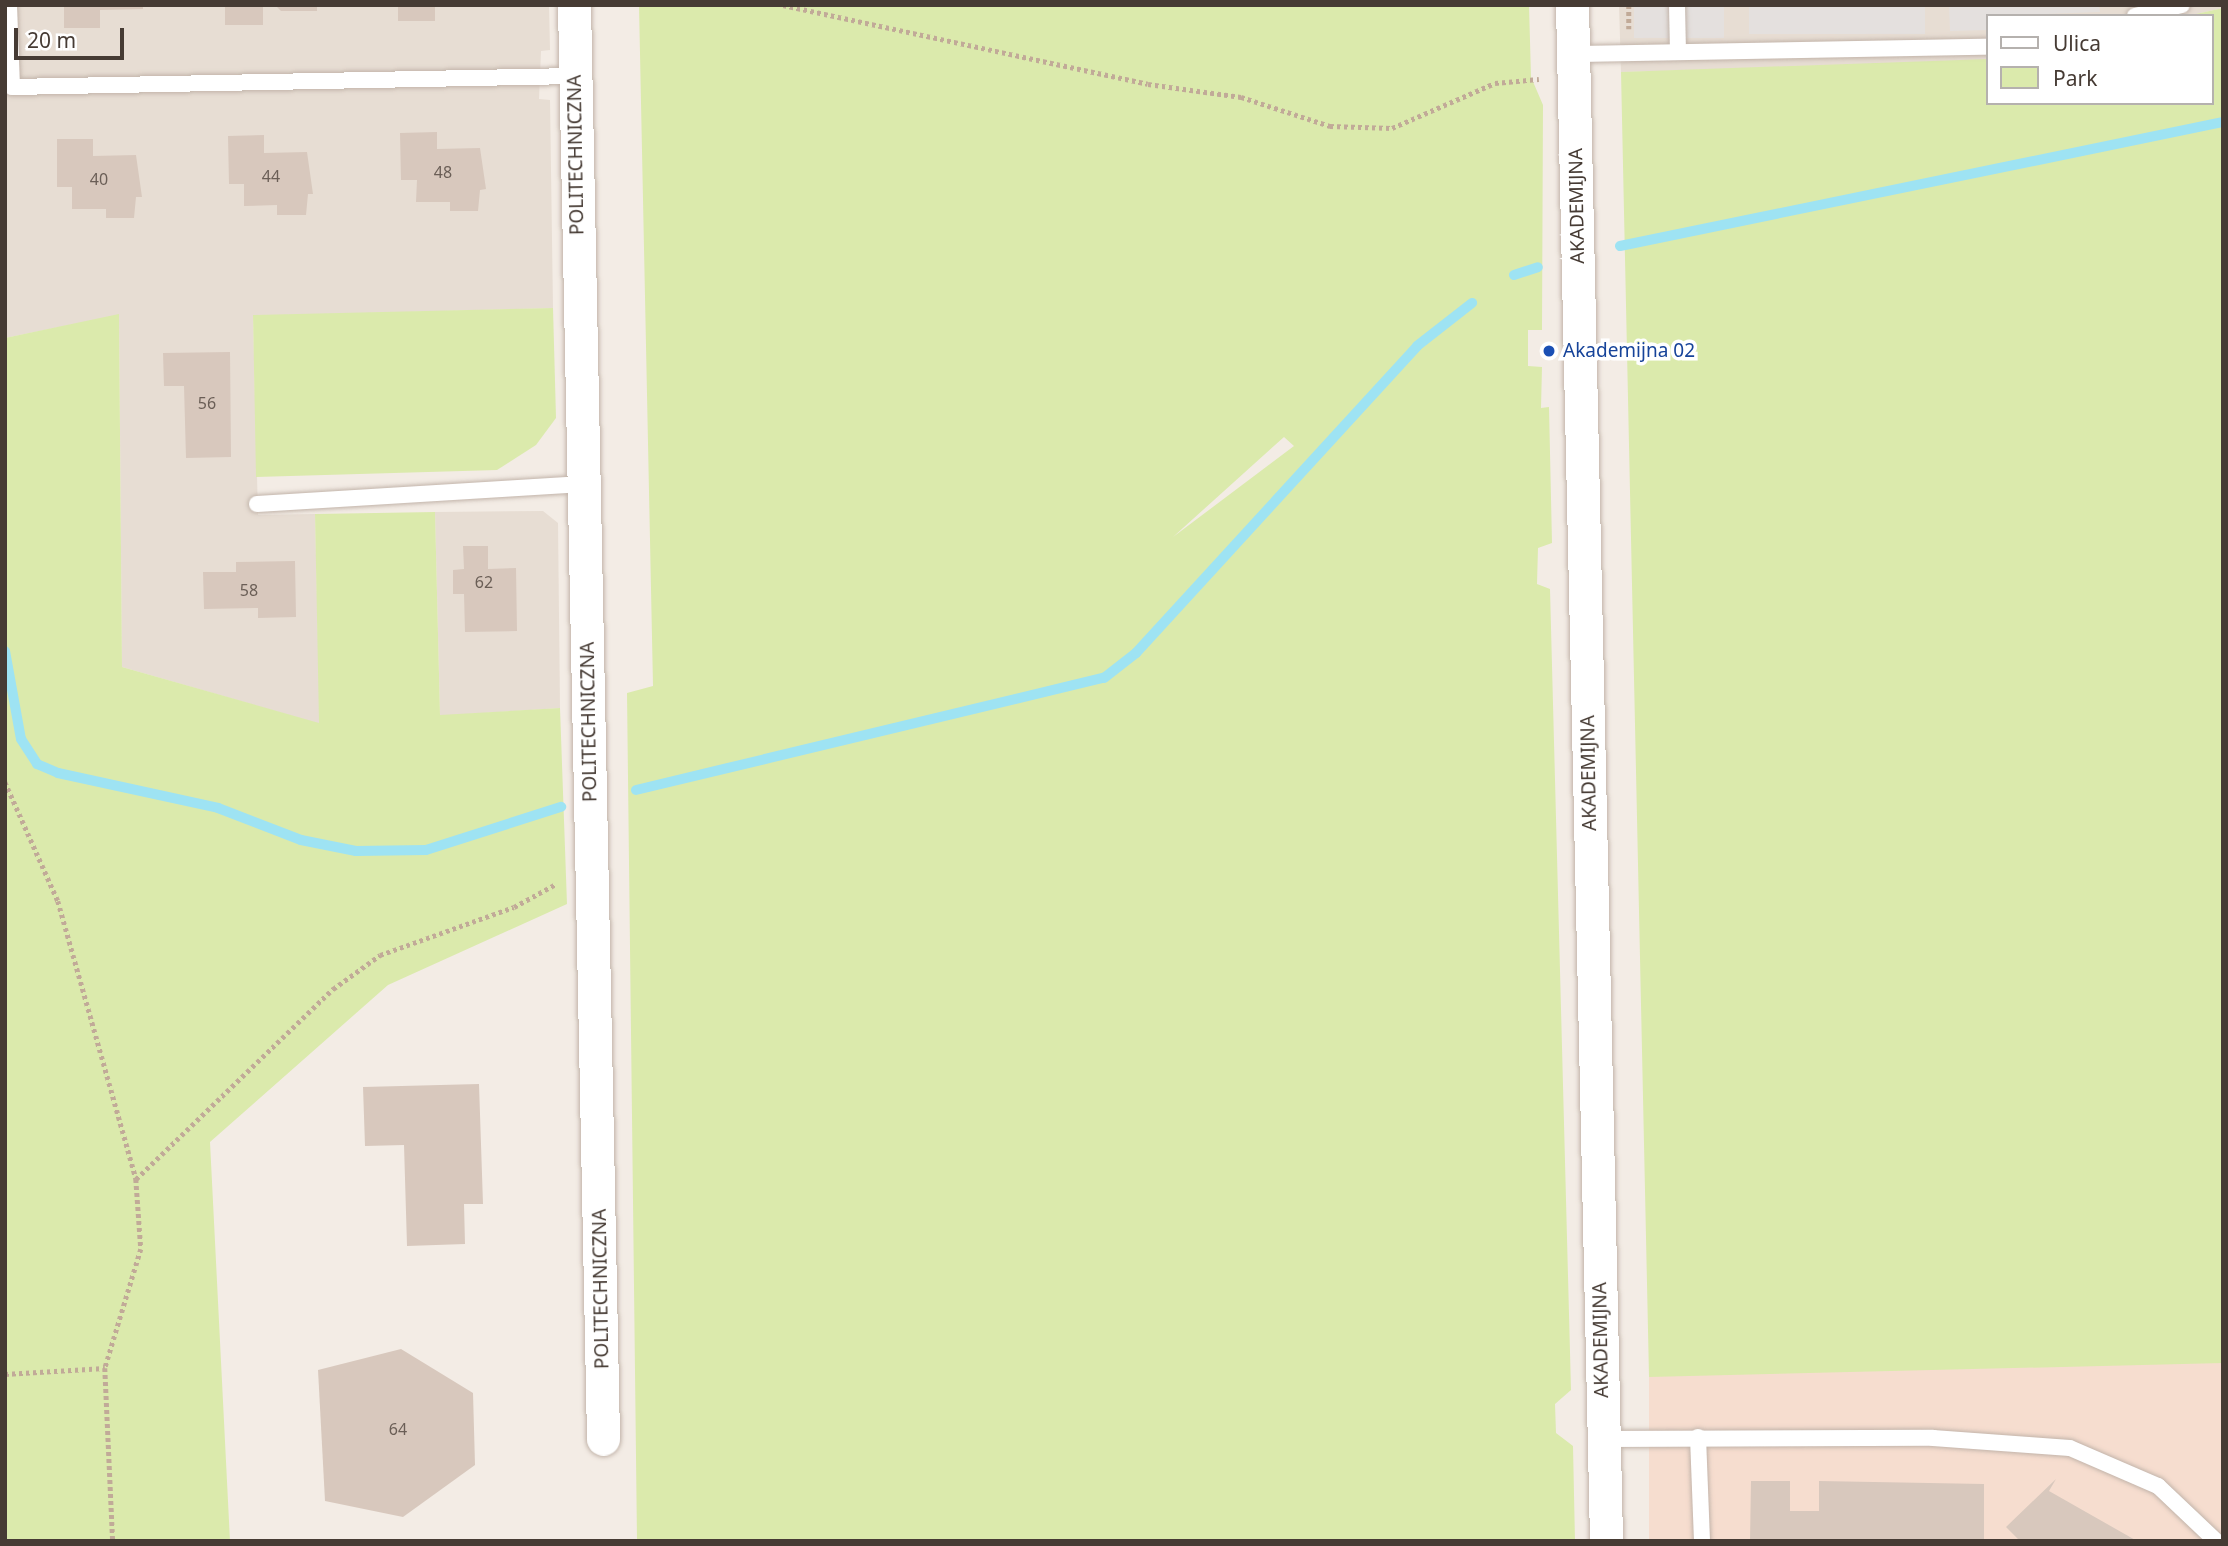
<!DOCTYPE html>
<html>
<head>
<meta charset="utf-8">
<style>
  body { margin:0 }
  #map { position:relative; width:2228px; height:1546px; overflow:hidden; background:#f3ece5; font-family:"Noto Sans",sans-serif }
  div>[style] { position:absolute }
  .residential>* { inset:0; background:#e7ddd3 }
  .commercial>* { inset:0; background:#f6ddcf; transform-origin:0 0 }
  .green>* { inset:0; background:#dbeaac }
  .parking>* { inset:0; background:#e4e0de; transform-origin:0 0 }
  .stream>* { height:10px; margin:-5px; padding:0 5px; transform-origin:5px; border-radius:5px; background:#9ee3f3 }
  .building>* { inset:0; background:#d8c8bd; transform-origin:0 0 }
  .path>* { height:4.5px; margin-top:-2.25px; transform-origin:0; background:repeating-linear-gradient(90deg,#c1aa98 0 3.5px,transparent 0 7px) }
  .roads { filter:drop-shadow(0 0 2px #c2b4aa) drop-shadow(0 0 2px #c2b4aa) }
  .service>* { height:16px; margin:-8px; padding:0 8px; transform-origin:8px; border-radius:8px; background:#fff }
  .minor>* { height:33px; margin:-16.5px; padding:0 16.5px; transform-origin:16.5px; border-radius:16.5px; background:#fff }
  .dots>* { width:19px; height:19px; translate:-50% -50%; box-sizing:border-box; border:4px solid #fff; border-radius:50% }
  span { translate:-50% -50%; white-space:nowrap; text-align:center; line-height:1.15; -webkit-text-stroke:7px #fff; paint-order:stroke }
  .number-label { font-size:16px; color:#6a5e56 }
  .number-label span { -webkit-text-stroke-width:0 }
  .street-label { font-size:19px; color:#463b34 }
  .transit-label { font-size:19px; color:#164399 }
  .left { translate:0 -50%; text-align:left }
  .frame { position:absolute; inset:0; border:7px solid #463b34; pointer-events:none }
  .legend { position:absolute; left:1986px; top:14px; width:228px; height:91px; box-sizing:border-box; background:#fff; border:2px solid #b5b1ae; margin:0; padding:9px 12px; list-style:none; font-size:21px; color:#463b34 }
  .legend li { display:flex; align-items:center; gap:14px; height:35px }
  .legend b { width:35px; border:2px solid #b5b1ae }
  .scale { position:absolute; left:14px; top:28px; width:110px; height:32px; box-sizing:border-box; border:4px solid #463b34; border-top:0; padding-left:9px; font-size:21px; line-height:24px; white-space:nowrap; color:#463b34; -webkit-text-stroke:5px #fff; paint-order:stroke }
</style>
</head>
<body>
<div id="map">
  <div class="residential">
    <div style="clip-path:polygon(5px 5px,549px 5px,550px 50px,541px 51px,539px 99px,550px 100px,553px 308px,253px 316px,258px 515px,315px 514px,320px 724px,122px 667px,119px 315px,5px 338px)"></div>
    <div style="clip-path:polygon(1619px 5px,2223px 5px,2223px 8px,2187px 16px,1988px 16px,1988px 59px,1966px 64px,1621px 72px)"></div>
    <div style="clip-path:polygon(543px 511px,558px 523px,560px 708px,440px 716px,435px 512px)"></div>
  </div>
  <div class="commercial">
    <div style="left:2223px;top:1363px;width:178px;height:574px;rotate:90deg"></div>
  </div>
  <div class="green">
    <div style="clip-path:polygon(evenodd,639px 5px,1529px 5px,1531px 77px,1543px 105px,1542px 330px,1528px 330px,1528px 366px,1542px 367px,1541px 408px,1549px 407px,1552px 543px,1538px 548px,1537px 584px,1550px 589px,1571px 1390px,1555px 1404px,1556px 1433px,1573px 1446px,1575px 1541px,637px 1541px,627px 693px,653px 686px,639px 5px,1284px 437px,1294px 446px,1173px 537px,1284px 437px)"></div>
    <div style="clip-path:polygon(2223px 8px,2223px 1363px,1649px 1377px,1621px 72px,1988px 59px,1988px 103px,2212px 103px,2212px 16px,2187px 16px)"></div>
    <div style="clip-path:polygon(553px 308px,556px 418px,536px 445px,497px 470px,256px 477px,253px 315px)"></div>
    <div style="clip-path:polygon(119px 314px,122px 667px,319px 723px,315px 514px,435px 512px,440px 715px,560px 708px,567px 904px,388px 985px,210px 1142px,230px 1541px,5px 1541px,5px 338px)"></div>
  </div>
  <div class="parking">
    <div style="left:1634px;top:5px;width:90px;height:33px"></div>
    <div style="left:1749px;top:5px;width:176px;height:29px"></div>
    <div style="clip-path:polygon(1949px 5px,2099px 5px,2100px 12px,1988px 16px,1988px 30px,1950px 31px)"></div>
  </div>
  <div class="stream">
    <div style="left:1620px;top:246px;width:616px;rotate:-11.62deg"></div>
    <div style="left:1514px;top:275px;width:25px;rotate:-18deg"></div>
    <div style="left:5px;top:651px;width:89px;rotate:79.7deg"></div>
    <div style="left:21px;top:739px;width:30px;rotate:57deg"></div>
    <div style="left:37px;top:764px;width:23px;rotate:23deg"></div>
    <div style="left:58px;top:773px;width:164px;rotate:12.3deg"></div>
    <div style="left:218px;top:808px;width:89px;rotate:21.1deg"></div>
    <div style="left:301px;top:840px;width:56px;rotate:11.3deg"></div>
    <div style="left:356px;top:851px;width:70px;rotate:-0.8deg"></div>
    <div style="left:426px;top:850px;width:142px;rotate:-17.7deg"></div>
    <div style="left:636px;top:790px;width:481px;rotate:-13.5deg"></div>
    <div style="left:1104px;top:678px;width:41px;rotate:-38deg"></div>
    <div style="left:1136px;top:653px;width:416px;rotate:-47.5deg"></div>
    <div style="left:1417px;top:346px;width:70px;rotate:-38deg"></div>
  </div>
  <div class="building">
    <div style="clip-path:polygon(64px 5px,143px 5px,143px 9px,100px 10px,100px 28px,64px 28px)"></div>
    <div style="left:225px;top:5px;width:38px;height:20px"></div>
    <div style="clip-path:polygon(275px 5px,317px 5px,317px 11px,281px 11px)"></div>
    <div style="left:398px;top:5px;width:37px;height:16px"></div>
    <div style="clip-path:polygon(437px 132px,437px 149px,480px 148px,486px 189px,480px 190px,478px 211px,450px 211px,450px 202px,416px 202px,417px 180px,401px 180px,400px 133px)"></div>
    <div style="clip-path:polygon(264px 135px,264px 153px,307px 152px,313px 194px,308px 194px,306px 215px,277px 215px,277px 205px,244px 206px,244px 184px,229px 184px,228px 136px)"></div>
    <div style="clip-path:polygon(57px 139px,93px 139px,93px 156px,136px 155px,142px 197px,136px 197px,134px 218px,106px 218px,106px 209px,72px 209px,72px 187px,57px 187px)"></div>
    <div style="clip-path:polygon(230px 352px,231px 457px,186px 458px,184px 386px,164px 386px,163px 353px)"></div>
    <div style="clip-path:polygon(463px 546px,488px 546px,488px 569px,516px 568px,517px 631px,465px 632px,464px 594px,453px 594px,453px 570px,464px 569px)"></div>
    <div style="clip-path:polygon(295px 561px,296px 617px,258px 618px,258px 608px,204px 609px,203px 572px,236px 572px,236px 562px)"></div>
    <div style="clip-path:polygon(479px 1084px,483px 1204px,464px 1204px,465px 1244px,407px 1246px,404px 1145px,365px 1146px,363px 1087px)"></div>
    <div style="clip-path:polygon(401px 1349px,473px 1393px,475px 1465px,403px 1517px,325px 1501px,318px 1370px)"></div>
    <div style="clip-path:polygon(2056px 1479px,2049px 1491px,2137px 1541px,2020px 1541px,2006px 1527px)"></div>
    <div style="clip-path:polygon(1751px 1481px,1790px 1481px,1790px 1511px,1819px 1511px,1819px 1481px,1984px 1484px,1984px 1541px,1750px 1541px)"></div>
  </div>
  <div class="path">
    <div style="left:783px;top:5px;width:373px;rotate:12.2deg"></div>
    <div style="left:1148px;top:84px;width:94px;rotate:8deg"></div>
    <div style="left:1241px;top:97px;width:94px;rotate:18deg"></div>
    <div style="left:1330px;top:126px;width:62px;rotate:1.8deg"></div>
    <div style="left:1392px;top:128px;width:112px;rotate:-23.6deg"></div>
    <div style="left:1495px;top:83px;width:44px;rotate:-5.2deg"></div>
    <div style="left:1629px;top:5px;width:24px;rotate:90deg"></div>
    <div style="left:5px;top:782px;width:130px;rotate:66deg"></div>
    <div style="left:58px;top:901px;width:289px;rotate:74.3deg"></div>
    <div style="left:136px;top:1179px;width:70px;rotate:85.9deg"></div>
    <div style="left:141px;top:1249px;width:124px;rotate:106.8deg"></div>
    <div style="left:105px;top:1368px;width:173px;rotate:87.4deg"></div>
    <div style="left:136px;top:1179px;width:274px;rotate:-44deg"></div>
    <div style="left:333px;top:989px;width:58px;rotate:-35.9deg"></div>
    <div style="left:380px;top:955px;width:142px;rotate:-19.7deg"></div>
    <div style="left:514px;top:907px;width:48px;rotate:-28.7deg"></div>
    <div style="left:5px;top:1374px;width:100px;rotate:-3.4deg"></div>
  </div>
  <div class="roads">
    <div class="service">
      <div style="left:9px;top:5px;width:82px;rotate:87.9deg"></div>
      <div style="left:12px;top:87px;width:562px;rotate:-1.12deg"></div>
      <div style="left:1677px;top:5px;width:46px;rotate:88.8deg"></div>
      <div style="left:2135px;top:16px;width:48px;rotate:-13.2deg"></div>
      <div style="left:1573px;top:54px;width:415px;rotate:-1deg"></div>
      <div style="left:257px;top:504px;width:327px;rotate:-3.5deg"></div>
      <div style="left:1698px;top:1437px;width:104px;rotate:87.8deg"></div>
      <div style="left:1603px;top:1439px;width:330px;rotate:-0.2deg"></div>
      <div style="left:1933px;top:1438px;width:137px;rotate:4.2deg"></div>
      <div style="left:2070px;top:1448px;width:96px;rotate:23.4deg"></div>
      <div style="left:2158px;top:1486px;width:80px;rotate:43.5deg"></div>
    </div>
    <div class="minor">
      <div style="left:574px;top:5px;width:1434px;rotate:88.84deg"></div>
      <div style="left:1572px;top:5px;width:1536px;rotate:88.73deg"></div>
    </div>
  </div>
  <div class="dots">
    <div style="left:1549px;top:351px;background:#1a4fb4"></div>
  </div>
  <div class="number-label">
    <span style="left:443px;top:172px">48</span>
    <span style="left:271px;top:176px">44</span>
    <span style="left:99px;top:179px">40</span>
    <span style="left:207px;top:403px">56</span>
    <span style="left:484px;top:582px">62</span>
    <span style="left:249px;top:590px">58</span>
    <span style="left:398px;top:1429px">64</span>
  </div>
  <div class="street-label">
    <span style="left:576px;top:155px;rotate:-91deg">POLITECHNICZNA</span>
    <span style="left:1577px;top:206px;rotate:-91deg">AKADEMIJNA</span>
    <span style="left:589px;top:722px;rotate:-91deg">POLITECHNICZNA</span>
    <span style="left:1589px;top:773px;rotate:-91deg">AKADEMIJNA</span>
    <span style="left:601px;top:1289px;rotate:-91deg">POLITECHNICZNA</span>
    <span style="left:1601px;top:1340px;rotate:-91deg">AKADEMIJNA</span>
  </div>
  <div class="transit-label">
    <span class="left" style="left:1563px;top:351px">Akademijna 02</span>
  </div>
  <div class="frame"></div>
  <ul class="legend">
  <li><b style="height:9px;background:#fff"></b>Ulica</li>
  <li><b style="height:19px;background:#dbeaac"></b>Park</li>
  </ul>
  <div class="scale">20 m</div>
</div>
</body>
</html>
